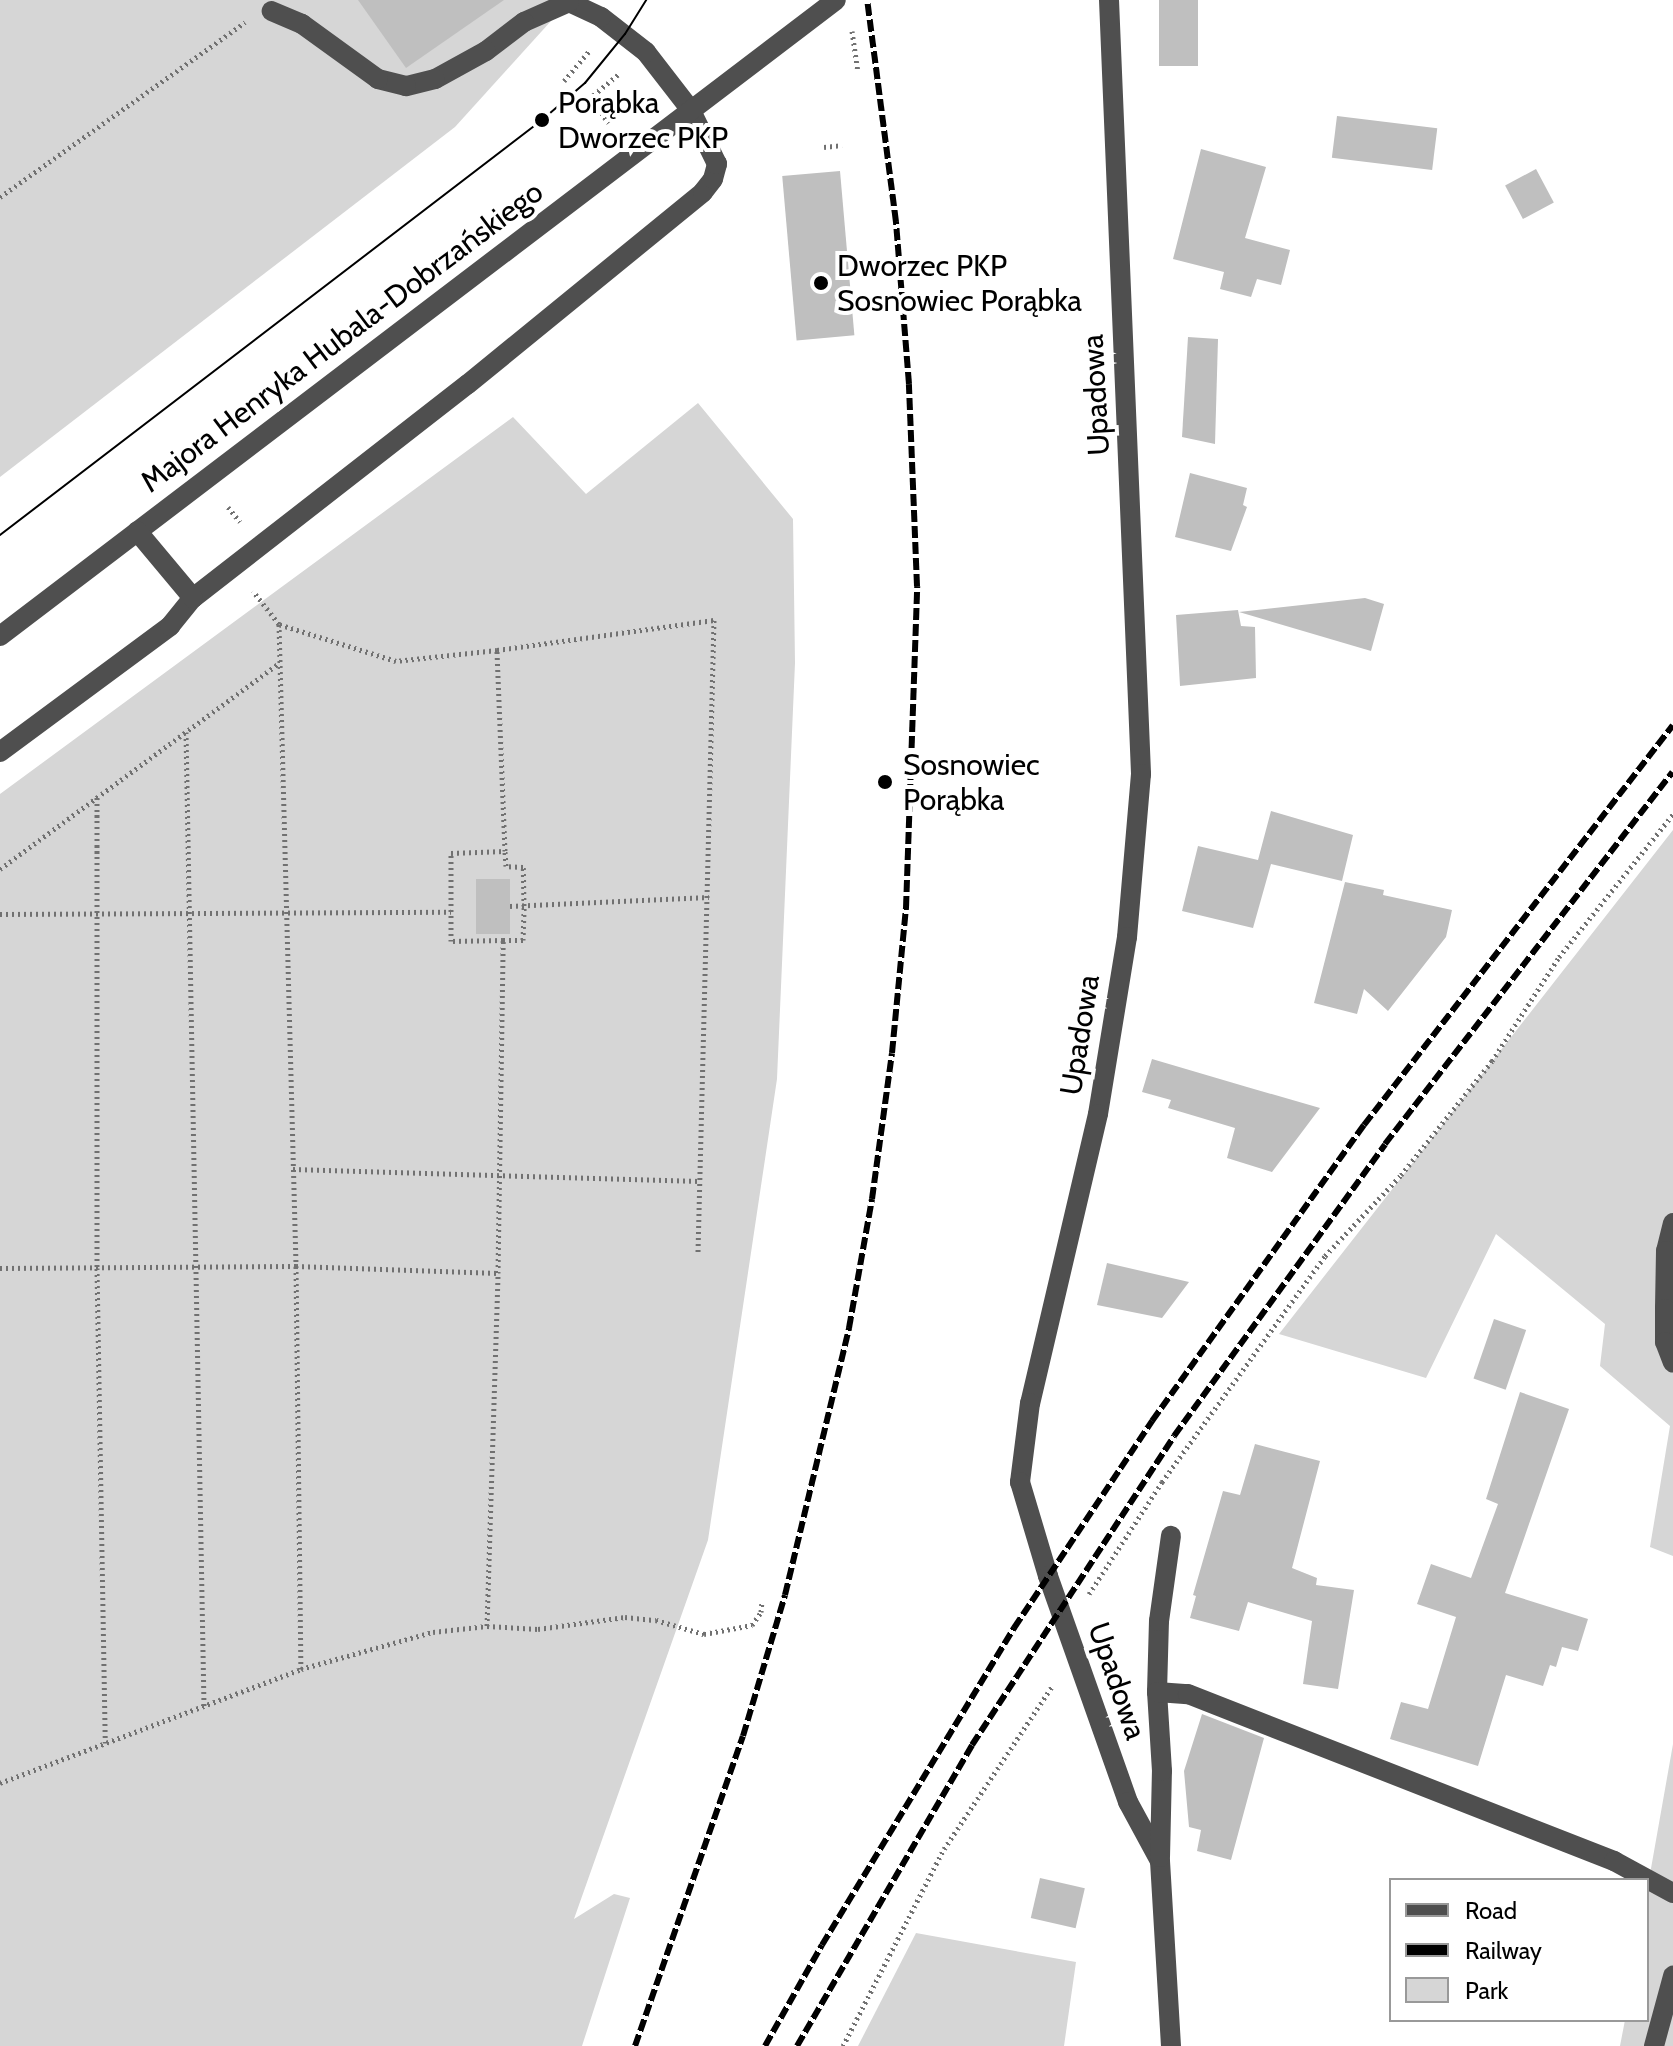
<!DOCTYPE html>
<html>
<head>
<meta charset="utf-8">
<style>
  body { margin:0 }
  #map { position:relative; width:1673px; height:2046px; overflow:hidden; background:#fff; font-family:Cabin,sans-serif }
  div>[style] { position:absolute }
  .green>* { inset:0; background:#d6d6d6 }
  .building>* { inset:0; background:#bfbfbf; transform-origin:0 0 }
  .path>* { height:5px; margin-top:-2.5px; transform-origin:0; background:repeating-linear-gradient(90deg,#717171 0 2px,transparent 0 6px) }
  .minor>* { height:20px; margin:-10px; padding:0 10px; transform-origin:10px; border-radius:10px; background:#4f4f4f }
  .tram>* { height:2px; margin:-1px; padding:0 1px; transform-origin:1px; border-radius:1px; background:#000 }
  .rail>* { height:6px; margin-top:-3px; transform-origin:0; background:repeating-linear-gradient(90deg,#000 0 12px,transparent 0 16px) }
  .dots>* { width:22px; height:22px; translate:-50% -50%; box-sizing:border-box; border:4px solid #fff; border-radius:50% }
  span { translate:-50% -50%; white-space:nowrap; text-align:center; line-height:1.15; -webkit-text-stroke:8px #fff; paint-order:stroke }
  .poi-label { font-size:30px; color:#000 }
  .left { translate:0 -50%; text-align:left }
  .street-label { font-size:30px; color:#000 }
  .legend { position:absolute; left:1389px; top:1878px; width:260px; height:144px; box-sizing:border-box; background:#fff; border:2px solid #999; margin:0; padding:10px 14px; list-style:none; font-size:24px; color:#000 }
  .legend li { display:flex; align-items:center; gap:16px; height:40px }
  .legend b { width:40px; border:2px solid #999 }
</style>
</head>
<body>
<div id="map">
  <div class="green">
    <div style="clip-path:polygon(0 0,570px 0,455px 127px,0 477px)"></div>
    <div style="clip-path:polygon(698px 403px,793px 519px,795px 663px,777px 1079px,708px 1540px,574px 1919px,614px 1894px,630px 1898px,582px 2046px,0 2046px,0 794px,513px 417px,586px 494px)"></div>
    <div style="clip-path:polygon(1673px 830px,1673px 1556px,1650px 1547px,1670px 1426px,1600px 1366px,1605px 1324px,1496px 1234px,1426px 1378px,1279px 1334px)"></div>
    <div style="clip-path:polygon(1673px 1744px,1673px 2046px,1620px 2046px,1625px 2020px,1647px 2020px,1647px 1891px)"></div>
    <div style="clip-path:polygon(916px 1933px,1076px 1962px,1064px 2046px,858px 2046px)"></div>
  </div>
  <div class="building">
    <div style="clip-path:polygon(358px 0,504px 0,406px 68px)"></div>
    <div style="left:1159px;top:0;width:39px;height:66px"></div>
    <div style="left:1337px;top:116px;width:101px;height:42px;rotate:7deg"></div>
    <div style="clip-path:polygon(1201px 149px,1266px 167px,1245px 238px,1290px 250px,1281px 285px,1257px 279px,1251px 297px,1220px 289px,1224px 272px,1173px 259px)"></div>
    <div style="left:1536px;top:169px;width:38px;height:35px;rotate:62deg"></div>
    <div style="left:840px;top:171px;width:165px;height:58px;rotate:85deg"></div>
    <div style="clip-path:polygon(1188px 337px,1218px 339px,1215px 444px,1182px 437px)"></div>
    <div style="clip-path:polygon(1190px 473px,1247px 488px,1243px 505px,1247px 507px,1231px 551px,1175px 537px)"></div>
    <div style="clip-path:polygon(1365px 598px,1384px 604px,1371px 651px,1239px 612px)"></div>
    <div style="clip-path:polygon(1238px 610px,1241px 626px,1255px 627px,1256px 678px,1180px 686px,1176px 615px)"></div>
    <div style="clip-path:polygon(1271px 811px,1353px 835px,1342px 881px,1271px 864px,1253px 928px,1182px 911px,1198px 846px,1258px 860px)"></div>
    <div style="left:476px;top:879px;width:34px;height:55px"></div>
    <div style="clip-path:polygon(1345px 882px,1384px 890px,1383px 895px,1452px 910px,1446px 937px,1388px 1011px,1364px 989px,1357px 1014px,1314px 1003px)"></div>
    <div style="clip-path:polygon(1152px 1059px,1247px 1087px,1320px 1108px,1272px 1172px,1227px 1158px,1235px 1128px,1168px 1108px,1171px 1100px,1142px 1092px)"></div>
    <div style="clip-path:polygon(1107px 1263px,1189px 1282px,1162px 1318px,1097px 1305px)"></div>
    <div style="left:1494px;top:1319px;width:34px;height:63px;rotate:19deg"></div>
    <div style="clip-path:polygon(1520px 1392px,1569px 1409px,1505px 1593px,1588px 1619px,1578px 1651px,1562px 1647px,1556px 1667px,1550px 1665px,1543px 1686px,1506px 1675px,1478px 1766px,1390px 1739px,1401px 1702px,1428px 1709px,1456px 1617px,1417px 1604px,1431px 1564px,1471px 1578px,1498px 1504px,1486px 1499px)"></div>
    <div style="clip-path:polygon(1255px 1444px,1320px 1461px,1292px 1568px,1317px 1578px,1316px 1585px,1354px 1590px,1338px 1689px,1303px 1684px,1312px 1621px,1248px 1602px,1239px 1631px,1190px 1618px,1196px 1596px,1193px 1595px,1223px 1491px,1240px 1495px)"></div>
    <div style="clip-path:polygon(1202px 1714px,1264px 1738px,1231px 1860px,1197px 1851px,1201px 1830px,1189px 1827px,1184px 1771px)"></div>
    <div style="left:1040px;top:1878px;width:46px;height:41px;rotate:13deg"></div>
  </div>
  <div class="path">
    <div style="left:852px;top:31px;width:41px;rotate:81.7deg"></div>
    <div style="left:564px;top:81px;width:40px;rotate:-50deg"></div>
    <div style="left:590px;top:98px;width:31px;rotate:53deg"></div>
    <div style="left:584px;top:103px;width:47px;rotate:-39.8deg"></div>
    <div style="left:824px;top:147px;width:18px;rotate:-6deg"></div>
    <div style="left:0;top:197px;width:301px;rotate:-35.5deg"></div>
    <div style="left:228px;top:507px;width:19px;rotate:51deg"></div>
    <div style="left:279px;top:624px;width:642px;rotate:88.48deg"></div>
    <div style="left:296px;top:1266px;width:403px;rotate:89.3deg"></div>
    <div style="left:497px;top:650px;width:219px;rotate:-7.9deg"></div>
    <div style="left:714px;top:620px;width:633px;rotate:91.45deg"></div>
    <div style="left:186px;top:732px;width:974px;rotate:88.94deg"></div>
    <div style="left:97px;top:797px;width:471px;rotate:90deg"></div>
    <div style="left:97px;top:1268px;width:475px;rotate:89deg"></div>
    <div style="left:0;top:869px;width:347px;rotate:-36.4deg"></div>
    <div style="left:510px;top:906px;width:199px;rotate:-2.6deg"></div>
    <div style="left:0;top:914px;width:451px;rotate:-0.3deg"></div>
    <div style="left:503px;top:940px;width:20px"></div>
    <div style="left:523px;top:940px;width:34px;rotate:-88deg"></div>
    <div style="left:524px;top:906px;width:39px;rotate:-91deg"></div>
    <div style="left:523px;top:867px;width:17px;rotate:-177deg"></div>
    <div style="left:506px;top:866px;width:15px;rotate:-94deg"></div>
    <div style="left:293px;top:1169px;width:407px;rotate:1.7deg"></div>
    <div style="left:0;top:1268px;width:296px;rotate:-0.4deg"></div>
    <div style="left:296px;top:1266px;width:202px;rotate:2deg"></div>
    <div style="left:498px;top:1273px;width:333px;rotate:-89.1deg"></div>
    <div style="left:503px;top:940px;width:52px;rotate:178.9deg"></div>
    <div style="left:451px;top:941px;width:88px;rotate:-90deg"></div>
    <div style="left:451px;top:853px;width:54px;rotate:-2.1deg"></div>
    <div style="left:505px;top:851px;width:201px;rotate:-92.3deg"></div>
    <div style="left:497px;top:650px;width:102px;rotate:173.8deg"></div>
    <div style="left:396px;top:661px;width:123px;rotate:-162.5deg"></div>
    <div style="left:279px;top:624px;width:42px;rotate:-128.2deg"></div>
    <div style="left:1089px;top:1594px;width:134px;rotate:-56.9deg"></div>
    <div style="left:1162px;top:1482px;width:279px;rotate:-54.2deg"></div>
    <div style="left:1325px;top:1256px;width:111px;rotate:-46.8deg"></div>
    <div style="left:1401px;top:1175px;width:146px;rotate:-51.4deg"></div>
    <div style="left:1492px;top:1061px;width:124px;rotate:-57.2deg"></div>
    <div style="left:1559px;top:957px;width:183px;rotate:-51.4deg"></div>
    <div style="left:487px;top:1626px;width:353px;rotate:-88.2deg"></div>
    <div style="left:0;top:1783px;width:322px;rotate:-20.7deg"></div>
    <div style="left:301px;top:1669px;width:137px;rotate:-15.7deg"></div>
    <div style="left:433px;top:1632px;width:54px;rotate:-6.3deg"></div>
    <div style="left:487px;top:1626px;width:51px;rotate:3.4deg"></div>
    <div style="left:538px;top:1629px;width:88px;rotate:-7.9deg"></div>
    <div style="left:625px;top:1617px;width:31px;rotate:6deg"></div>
    <div style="left:656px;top:1620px;width:50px;rotate:16.3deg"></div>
    <div style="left:704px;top:1634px;width:49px;rotate:-10.6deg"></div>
    <div style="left:752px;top:1625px;width:16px;rotate:-55deg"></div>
    <div style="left:761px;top:1612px;width:11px;rotate:-85deg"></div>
    <div style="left:843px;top:2046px;width:221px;rotate:-62.9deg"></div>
    <div style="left:944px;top:1849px;width:197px;rotate:-56.4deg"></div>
  </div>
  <div class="minor">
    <div style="left:1109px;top:0;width:775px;rotate:87.63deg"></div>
    <div style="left:1141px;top:774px;width:164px;rotate:94.9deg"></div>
    <div style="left:1127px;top:937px;width:179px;rotate:99.3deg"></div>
    <div style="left:1098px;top:1114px;width:297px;rotate:103.2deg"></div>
    <div style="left:1030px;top:1403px;width:80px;rotate:97.2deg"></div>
    <div style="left:1020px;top:1482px;width:98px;rotate:73.4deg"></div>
    <div style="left:1048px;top:1576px;width:240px;rotate:70.5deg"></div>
    <div style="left:1128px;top:1802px;width:67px;rotate:61.5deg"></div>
    <div style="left:1160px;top:1861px;width:185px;rotate:86.6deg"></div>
    <div style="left:193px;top:598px;width:348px;rotate:-37.9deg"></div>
    <div style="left:468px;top:384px;width:303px;rotate:-39.2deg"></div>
    <div style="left:703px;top:192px;width:16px;rotate:-52deg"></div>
    <div style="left:713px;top:179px;width:16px;rotate:-75deg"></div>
    <div style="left:717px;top:164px;width:61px;rotate:-116.1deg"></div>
    <div style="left:690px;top:109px;width:72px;rotate:-127.7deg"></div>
    <div style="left:646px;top:52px;width:57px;rotate:-142.1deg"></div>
    <div style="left:601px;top:17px;width:35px;rotate:-155deg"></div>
    <div style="left:569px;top:2px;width:49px;rotate:156deg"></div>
    <div style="left:524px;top:22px;width:48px;rotate:142.7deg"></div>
    <div style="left:486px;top:51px;width:58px;rotate:151.2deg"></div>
    <div style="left:435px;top:79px;width:30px;rotate:166deg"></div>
    <div style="left:406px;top:86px;width:29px;rotate:-166deg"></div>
    <div style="left:378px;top:79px;width:94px;rotate:-144.1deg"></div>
    <div style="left:302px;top:24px;width:33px;rotate:-157deg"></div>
    <div style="left:0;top:636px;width:1050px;rotate:-37.26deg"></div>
    <div style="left:0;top:752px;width:212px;rotate:-36.5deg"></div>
    <div style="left:170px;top:626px;width:36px;rotate:-51deg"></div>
    <div style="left:193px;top:598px;width:87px;rotate:-129.9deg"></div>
    <div style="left:1673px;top:1223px;width:29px;rotate:104deg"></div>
    <div style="left:1666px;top:1251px;width:58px;rotate:91deg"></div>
    <div style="left:1665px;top:1309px;width:33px;rotate:90deg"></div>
    <div style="left:1665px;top:1342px;width:22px;rotate:69deg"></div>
    <div style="left:1157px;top:1692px;width:71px;rotate:-88.4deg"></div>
    <div style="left:1159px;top:1621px;width:86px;rotate:-82deg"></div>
    <div style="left:1160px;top:1857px;width:86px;rotate:-88.7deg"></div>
    <div style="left:1162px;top:1771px;width:79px;rotate:-93.6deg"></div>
    <div style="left:1157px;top:1692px;width:31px;rotate:4deg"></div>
    <div style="left:1188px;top:1694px;width:458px;rotate:21.4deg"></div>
    <div style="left:1614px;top:1861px;width:67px;rotate:28.5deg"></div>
    <div style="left:1654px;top:2046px;width:73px;rotate:-74.8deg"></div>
  </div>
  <div class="tram">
    <div style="left:0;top:535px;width:683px;rotate:-37.44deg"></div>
    <div style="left:542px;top:120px;width:57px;rotate:-40.7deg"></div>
    <div style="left:585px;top:83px;width:63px;rotate:-50.8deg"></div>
    <div style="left:625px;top:34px;width:40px;rotate:-58deg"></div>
  </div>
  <div class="rail">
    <div style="left:635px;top:2046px;width:328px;rotate:-70.8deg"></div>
    <div style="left:743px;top:1736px;width:147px;rotate:-73.4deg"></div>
    <div style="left:785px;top:1595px;width:275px;rotate:-76.5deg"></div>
    <div style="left:849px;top:1328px;width:131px;rotate:-79.9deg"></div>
    <div style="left:872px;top:1199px;width:147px;rotate:-82.2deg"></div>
    <div style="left:892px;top:1053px;width:146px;rotate:-84.5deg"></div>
    <div style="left:906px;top:908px;width:322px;rotate:-88deg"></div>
    <div style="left:917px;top:586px;width:202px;rotate:-92.3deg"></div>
    <div style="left:909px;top:384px;width:163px;rotate:-94.6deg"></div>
    <div style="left:896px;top:222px;width:224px;rotate:-97.4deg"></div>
    <div style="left:765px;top:2046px;width:116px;rotate:-60.6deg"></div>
    <div style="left:822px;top:1945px;width:371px;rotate:-58.8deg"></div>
    <div style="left:1014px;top:1628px;width:249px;rotate:-56.3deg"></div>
    <div style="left:1152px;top:1421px;width:364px;rotate:-54.4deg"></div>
    <div style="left:1364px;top:1125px;width:505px;rotate:-52.31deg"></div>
    <div style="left:797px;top:2046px;width:348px;rotate:-59.8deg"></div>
    <div style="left:972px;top:1745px;width:369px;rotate:-56.8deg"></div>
    <div style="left:1174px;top:1436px;width:360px;rotate:-54.1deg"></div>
    <div style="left:1385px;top:1144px;width:470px;rotate:-52.3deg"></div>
  </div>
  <div class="dots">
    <div style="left:542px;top:120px;background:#000"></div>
    <div style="left:821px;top:283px;background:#000"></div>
    <div style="left:885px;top:782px;background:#000"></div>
  </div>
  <div class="poi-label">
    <span class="left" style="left:558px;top:120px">Porąbka<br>Dworzec PKP</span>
    <span class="left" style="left:837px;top:283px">Dworzec PKP<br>Sosnowiec Porąbka</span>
    <span class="left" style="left:903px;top:782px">Sosnowiec<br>Porąbka</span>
  </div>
  <div class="street-label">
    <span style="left:342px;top:337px;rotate:-37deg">Majora Henryka Hubala-Dobrzańskiego</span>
    <span style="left:1096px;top:395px;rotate:-93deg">Upadowa</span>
    <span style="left:1080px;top:1035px;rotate:-81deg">Upadowa</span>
    <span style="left:1117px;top:1681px;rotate:71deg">Upadowa</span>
  </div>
  <ul class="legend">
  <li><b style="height:10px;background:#4f4f4f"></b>Road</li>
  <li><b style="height:10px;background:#000"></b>Railway</li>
  <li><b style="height:22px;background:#d6d6d6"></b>Park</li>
  </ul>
</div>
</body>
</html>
